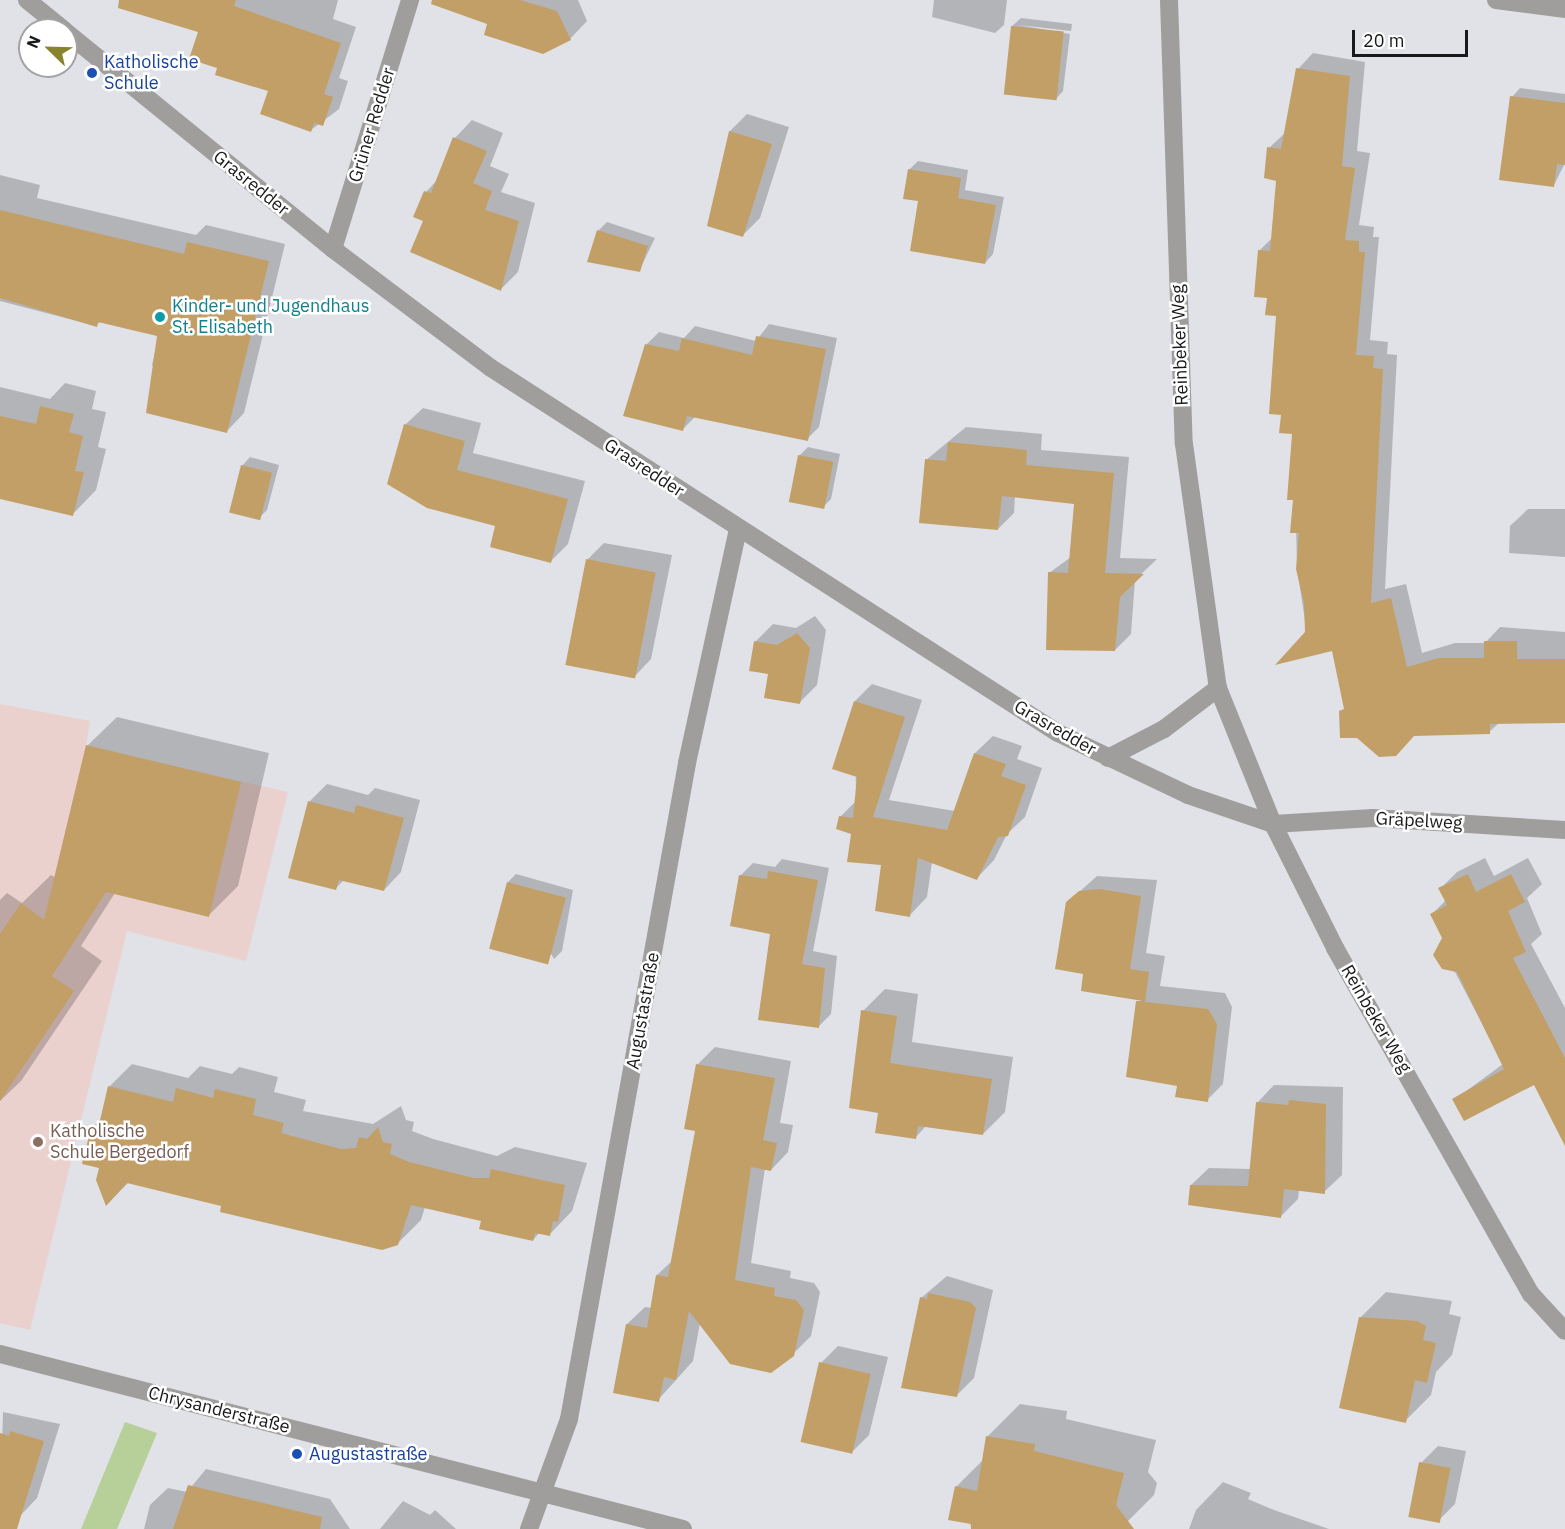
<!DOCTYPE html>
<html>
<head>
<meta charset="utf-8">
<style>
  body { margin:0 }
  #map { position:relative; width:1565px; height:1529px; overflow:hidden; background:#e0e2e7; font-family:"IBM Plex Sans",sans-serif }
  div>[style] { position:absolute }
  .education>* { inset:0; background:#ebd1cd }
  .green>* { inset:0; background:#b7d09a }
  .shadow>* { inset:0; background:#0003 }
  .building>* { inset:0; background:#c29f66; transform-origin:0 0 }
  .minor>* { height:18px; margin:-9px; padding:0 9px; transform-origin:9px; border-radius:9px; background:#9f9e9c }
  .dots>* { width:16px; height:16px; translate:-50% -50%; box-sizing:border-box; border:3px solid #fff; border-radius:50% }
  span { translate:-50% -50%; white-space:nowrap; text-align:center; line-height:1.15; -webkit-text-stroke:5px #fff; paint-order:stroke }
  .transit-label { font-size:18px; color:#164399 }
  .left { translate:0 -50%; text-align:left }
  .street-label { font-size:18px; color:#18191a }
  .culture-label { font-size:18px; color:#0d838f }
  .education-label { font-size:18px; color:#785e54 }
  .north { position:absolute; left:18px; top:18px; width:60px; height:60px; box-sizing:border-box; background:#fff; border:2px solid #a3a3a3; border-radius:50%; rotate:293deg; font-size:16px; font-weight:700; line-height:24px; text-align:center; color:#18191a }
  .north::after { content:''; display:block; margin:auto; width:21px; height:27px; background:#87842d; clip-path:polygon(50% 0,100% 100%,50% 72%,0 100%) }
  .scale { position:absolute; left:1352px; top:30px; width:116px; height:27px; box-sizing:border-box; border:3px solid #18191a; border-top:0; padding-left:8px; font-size:18px; line-height:21px; white-space:nowrap; color:#18191a; -webkit-text-stroke:4px #fff; paint-order:stroke }
</style>
</head>
<body>
<div id="map">
  <div class="education">
    <div style="clip-path:polygon(0 704px,90px 721px,86px 746px,288px 792px,246px 961px,127px 931px,30px 1330px,0 1323px)"></div>
  </div>
  <div class="green">
    <div style="clip-path:polygon(125px 1422px,157px 1433px,117px 1529px,81px 1529px)"></div>
  </div>
  <div class="shadow">
    <div style="clip-path:polygon(127px 0,338px 0,333px 19px,356px 27px,339px 78px,348px 81px,339px 109px,311px 130px,270px 90px,219px 67px,199px 31px)"></div>
    <div style="clip-path:polygon(497px 0,578px 0,587px 21px,570px 39px)"></div>
    <div style="clip-path:polygon(934px 0,1007px 0,1004px 25px,995px 33px,932px 17px)"></div>
    <div style="clip-path:polygon(1021px 18px,1072px 24px,1071px 31px,1018px 25px,1070px 34px,1063px 91px,1055px 100px,1012px 26px)"></div>
    <div style="clip-path:polygon(1313px 53px,1365px 62px,1357px 151px,1370px 153px,1359px 225px,1374px 227px,1373px 237px,1379px 237px,1370px 340px,1388px 342px,1387px 354px,1397px 355px,1385px 589px,1406px 584px,1422px 653px,1455px 643px,1485px 643px,1500px 627px,1565px 632px,1565px 723px,1499px 723px,1489px 732px,1341px 712px,1345px 708px,1333px 649px,1307px 633px,1297px 569px,1294px 433px,1282px 414px,1277px 314px,1259px 251px,1273px 237px,1278px 179px,1269px 148px,1285px 133px,1298px 69px)"></div>
    <div style="clip-path:polygon(1520px 88px,1565px 94px,1565px 163px,1554px 185px,1512px 97px)"></div>
    <div style="clip-path:polygon(747px 114px,789px 127px,760px 218px,743px 235px,730px 131px)"></div>
    <div style="clip-path:polygon(472px 120px,503px 133px,490px 166px,509px 174px,501px 192px,535px 203px,518px 272px,501px 289px,425px 220px,426px 192px,438px 179px,455px 138px)"></div>
    <div style="clip-path:polygon(918px 161px,968px 170px,965px 190px,1004px 197px,993px 254px,985px 263px,920px 200px,909px 170px)"></div>
    <div style="clip-path:polygon(0 175px,40px 185px,37px 198px,196px 235px,206px 225px,285px 244px,244px 413px,227px 431px,152px 365px,159px 335px,101px 321px,96px 326px,0 301px)"></div>
    <div style="clip-path:polygon(607px 222px,655px 238px,639px 271px,598px 231px)"></div>
    <div style="clip-path:polygon(769px 324px,837px 338px,819px 427px,807px 439px,695px 417px,683px 429px,625px 415px,647px 344px,659px 332px,684px 338px,695px 326px,756px 341px)"></div>
    <div style="clip-path:polygon(65px 383px,96px 391px,92px 409px,106px 412px,98px 447px,106px 449px,96px 490px,73px 514px,0 497px,0 387px,50px 399px)"></div>
    <div style="clip-path:polygon(423px 408px,481px 423px,473px 453px,585px 481px,568px 544px,551px 561px,497px 525px,405px 425px)"></div>
    <div style="clip-path:polygon(966px 427px,1042px 434px,1041px 450px,1129px 457px,1120px 558px,1157px 559px,1135px 580px,1131px 634px,1115px 650px,1049px 573px,1071px 557px,1076px 502px,1015px 496px,1014px 513px,998px 529px,926px 460px)"></div>
    <div style="clip-path:polygon(808px 447px,840px 454px,831px 499px,823px 507px,790px 501px,800px 455px)"></div>
    <div style="clip-path:polygon(250px 457px,279px 465px,267px 510px,259px 518px,242px 466px)"></div>
    <div style="clip-path:polygon(1528px 509px,1565px 509px,1565px 557px,1509px 553px,1510px 526px)"></div>
    <div style="clip-path:polygon(604px 543px,672px 555px,651px 659px,634px 677px,587px 560px)"></div>
    <div style="clip-path:polygon(815px 616px,826px 630px,817px 685px,799px 703px,770px 672px,755px 642px,773px 624px,796px 628px)"></div>
    <div style="clip-path:polygon(872px 684px,922px 700px,889px 800px,955px 811px,975px 753px,993px 736px,1022px 746px,1017px 759px,1042px 768px,1025px 817px,1007px 834px,994px 860px,977px 878px,932px 862px,927px 897px,910px 915px,882px 863px,840px 817px,856px 801px,855px 701px)"></div>
    <div style="clip-path:polygon(117px 717px,269px 753px,238px 886px,209px 915px,115px 893px,81px 946px,102px 961px,21px 1081px,0 1101px,0 900px,7px 893px,22px 903px,51px 875px,56px 878px,87px 746px)"></div>
    <div style="clip-path:polygon(327px 784px,368px 795px,375px 788px,420px 800px,401px 872px,384px 890px,344px 880px,336px 888px,309px 802px)"></div>
    <div style="clip-path:polygon(1485px 858px,1494px 876px,1528px 858px,1542px 884px,1527px 898px,1542px 934px,1531px 944px,1565px 1008px,1565px 1142px,1535px 1083px,1454px 1100px,1503px 1064px,1455px 972px,1443px 968px,1444px 939px,1432px 914px,1446px 900px,1440px 889px,1457px 872px)"></div>
    <div style="clip-path:polygon(782px 859px,829px 868px,813px 951px,837px 956px,831px 1014px,819px 1026px,740px 876px,753px 863px,775px 867px)"></div>
    <div style="clip-path:polygon(516px 874px,573px 890px,562px 951px,554px 959px,508px 882px)"></div>
    <div style="clip-path:polygon(1097px 876px,1157px 880px,1146px 953px,1165px 956px,1160px 986px,1225px 993px,1232px 1007px,1223px 1084px,1207px 1100px,1178px 1085px,1140px 999px,1085px 972px,1067px 903px)"></div>
    <div style="clip-path:polygon(885px 989px,918px 994px,912px 1042px,1013px 1057px,1005px 1112px,983px 1134px,927px 1125px,915px 1138px,880px 1112px,863px 1011px)"></div>
    <div style="clip-path:polygon(715px 1047px,791px 1061px,780px 1123px,793px 1125px,788px 1152px,771px 1170px,765px 1168px,751px 1263px,791px 1271px,790px 1278px,814px 1283px,820px 1292px,811px 1336px,793px 1354px,700px 1323px,693px 1361px,658px 1400px,627px 1324px,645px 1307px,652px 1308px,657px 1275px,673px 1260px,697px 1130px,698px 1064px)"></div>
    <div style="clip-path:polygon(132px 1064px,188px 1078px,200px 1066px,232px 1074px,239px 1067px,278px 1077px,274px 1092px,306px 1100px,303px 1111px,373px 1124px,401px 1106px,406px 1120px,414px 1122px,412px 1131px,433px 1139px,497px 1156px,515px 1147px,587px 1163px,572px 1211px,550px 1234px,540px 1232px,533px 1240px,483px 1219px,425px 1207px,421px 1220px,397px 1244px,129px 1182px,107px 1204px,92px 1128px,102px 1118px,109px 1087px)"></div>
    <div style="clip-path:polygon(1274px 1085px,1343px 1087px,1342px 1175px,1324px 1192px,1299px 1190px,1298px 1199px,1281px 1216px,1191px 1185px,1209px 1168px,1251px 1169px,1257px 1103px)"></div>
    <div style="clip-path:polygon(947px 1276px,993px 1290px,974px 1378px,956px 1396px,921px 1298px)"></div>
    <div style="clip-path:polygon(1386px 1292px,1452px 1301px,1449px 1314px,1461px 1317px,1452px 1355px,1436px 1372px,1431px 1395px,1405px 1421px,1360px 1318px)"></div>
    <div style="clip-path:polygon(838px 1346px,888px 1357px,869px 1435px,851px 1453px,821px 1363px)"></div>
    <div style="clip-path:polygon(1020px 1404px,1067px 1411px,1066px 1419px,1156px 1440px,1148px 1472px,1157px 1483px,1154px 1495px,1120px 1529px,972px 1529px,956px 1487px,983px 1460px,987px 1437px)"></div>
    <div style="clip-path:polygon(3px 1412px,60px 1424px,37px 1498px,20px 1516px,0 1510px)"></div>
    <div style="clip-path:polygon(1438px 1446px,1466px 1451px,1455px 1504px,1438px 1521px,1421px 1463px)"></div>
    <div style="clip-path:polygon(206px 1469px,330px 1499px,350px 1529px,144px 1529px,150px 1505px,168px 1488px,187px 1492px)"></div>
    <div style="clip-path:polygon(1223px 1482px,1251px 1493px,1248px 1499px,1274px 1510px,1329px 1529px,1189px 1529px,1196px 1510px)"></div>
    <div style="clip-path:polygon(403px 1501px,430px 1515px,435px 1510px,456px 1529px,380px 1529px)"></div>
  </div>
  <div class="building">
    <div style="clip-path:polygon(119px 0,236px 0,234px 6px,341px 43px,324px 94px,333px 97px,323px 126px,314px 123px,311px 132px,260px 114px,268px 91px,215px 75px,217px 68px,189px 59px,198px 32px,118px 8px)"></div>
    <div style="clip-path:polygon(432px 0,520px 0,557px 11px,571px 40px,543px 54px,484px 35px,487px 24px,431px 4px)"></div>
    <div style="left:1011px;top:26px;width:53px;height:69px;rotate:6deg"></div>
    <div style="clip-path:polygon(1296px 68px,1350px 76px,1342px 166px,1355px 168px,1345px 240px,1359px 241px,1359px 252px,1365px 252px,1356px 355px,1374px 356px,1373px 368px,1383px 369px,1371px 603px,1391px 598px,1407px 667px,1439px 658px,1484px 658px,1484px 641px,1517px 641px,1517px 659px,1565px 659px,1565px 723px,1490px 724px,1490px 734px,1414px 736px,1396px 756px,1379px 757px,1357px 738px,1340px 738px,1339px 711px,1344px 709px,1332px 651px,1275px 665px,1305px 632px,1304px 603px,1296px 569px,1299px 533px,1290px 533px,1293px 500px,1287px 500px,1292px 434px,1279px 433px,1281px 415px,1269px 414px,1276px 316px,1265px 315px,1267px 298px,1254px 297px,1258px 250px,1270px 251px,1276px 181px,1264px 178px,1267px 147px,1281px 149px)"></div>
    <div style="clip-path:polygon(1510px 96px,1565px 103px,1565px 165px,1557px 164px,1554px 187px,1499px 180px)"></div>
    <div style="clip-path:polygon(729px 131px,772px 144px,743px 237px,707px 226px)"></div>
    <div style="clip-path:polygon(453px 137px,487px 151px,473px 183px,492px 191px,485px 210px,519px 221px,501px 291px,410px 252px,423px 221px,413px 217px,424px 191px,431px 193px)"></div>
    <div style="clip-path:polygon(908px 169px,961px 178px,958px 198px,996px 205px,985px 264px,910px 251px,918px 201px,903px 199px)"></div>
    <div style="clip-path:polygon(0 210px,184px 254px,187px 242px,269px 261px,227px 433px,146px 413px,157px 336px,98px 322px,97px 327px,0 298px)"></div>
    <div style="clip-path:polygon(597px 230px,648px 246px,640px 272px,587px 262px)"></div>
    <div style="clip-path:polygon(756px 336px,826px 349px,808px 441px,687px 416px,683px 431px,623px 416px,645px 344px,679px 351px,682px 338px,752px 355px)"></div>
    <div style="clip-path:polygon(40px 406px,74px 414px,69px 432px,83px 436px,75px 471px,84px 472px,73px 516px,0 499px,0 416px,36px 424px)"></div>
    <div style="clip-path:polygon(404px 424px,465px 441px,457px 470px,568px 499px,551px 563px,490px 547px,495px 526px,427px 508px,387px 484px)"></div>
    <div style="clip-path:polygon(948px 442px,1027px 450px,1026px 465px,1114px 473px,1105px 573px,1144px 574px,1120px 597px,1115px 651px,1046px 650px,1048px 572px,1068px 573px,1074px 504px,1002px 496px,998px 530px,919px 523px,925px 459px,946px 461px)"></div>
    <div style="left:798px;top:455px;width:36px;height:48px;rotate:11deg"></div>
    <div style="left:241px;top:465px;width:32px;height:49px;rotate:14deg"></div>
    <div style="left:586px;top:559px;width:71px;height:108px;rotate:11deg"></div>
    <div style="clip-path:polygon(797px 633px,810px 648px,800px 704px,764px 698px,768px 674px,749px 671px,754px 641px,777px 645px)"></div>
    <div style="clip-path:polygon(854px 701px,905px 717px,873px 817px,947px 830px,974px 753px,1006px 764px,1001px 776px,1026px 785px,1008px 836px,998px 837px,977px 880px,918px 858px,910px 917px,875px 911px,881px 865px,847px 862px,851px 834px,836px 829px,839px 816px,853px 818px,857px 777px,832px 769px)"></div>
    <div style="clip-path:polygon(86px 745px,241px 782px,209px 917px,106px 892px,52px 976px,74px 991px,0 1101px,0 934px,21px 903px,44px 920px)"></div>
    <div style="clip-path:polygon(308px 801px,354px 813px,356px 805px,404px 818px,384px 891px,339px 880px,336px 890px,288px 878px)"></div>
    <div style="clip-path:polygon(768px 871px,818px 880px,802px 964px,825px 968px,819px 1028px,758px 1020px,770px 934px,730px 926px,739px 875px,767px 879px)"></div>
    <div style="clip-path:polygon(1468px 874px,1476px 892px,1511px 874px,1525px 902px,1508px 911px,1526px 952px,1513px 958px,1565px 1058px,1565px 1146px,1534px 1085px,1464px 1121px,1452px 1099px,1504px 1069px,1457px 972px,1442px 969px,1433px 955px,1442px 938px,1430px 914px,1447px 905px,1438px 888px)"></div>
    <div style="left:507px;top:882px;width:61px;height:69px;rotate:15deg"></div>
    <div style="clip-path:polygon(1100px 889px,1141px 896px,1130px 969px,1149px 972px,1145px 1002px,1208px 1009px,1217px 1024px,1208px 1102px,1175px 1097px,1177px 1086px,1126px 1077px,1136px 1001px,1143px 1001px,1081px 991px,1083px 974px,1055px 969px,1066px 902px,1079px 891px)"></div>
    <div style="clip-path:polygon(861px 1010px,897px 1016px,890px 1063px,992px 1079px,983px 1135px,918px 1126px,916px 1139px,875px 1133px,878px 1113px,849px 1108px)"></div>
    <div style="clip-path:polygon(696px 1064px,775px 1078px,763px 1140px,777px 1143px,771px 1171px,751px 1167px,735px 1280px,775px 1288px,774px 1296px,796px 1300px,804px 1310px,794px 1356px,771px 1373px,730px 1364px,689px 1311px,676px 1380px,664px 1377px,659px 1402px,613px 1393px,626px 1324px,647px 1328px,656px 1275px,668px 1277px,695px 1131px,684px 1129px)"></div>
    <div style="clip-path:polygon(108px 1086px,173px 1102px,176px 1088px,213px 1098px,215px 1089px,256px 1099px,253px 1115px,284px 1123px,281px 1133px,341px 1149px,356px 1148px,359px 1137px,367px 1139px,378px 1127px,383px 1142px,392px 1144px,390px 1154px,409px 1162px,474px 1178px,489px 1178px,491px 1169px,565px 1185px,558px 1222px,553px 1221px,550px 1236px,535px 1233px,533px 1241px,479px 1229px,481px 1221px,411px 1205px,398px 1245px,382px 1250px,220px 1212px,221px 1206px,127px 1183px,106px 1206px,96px 1180px,99px 1168px,82px 1164px,91px 1128px,98px 1129px)"></div>
    <div style="clip-path:polygon(1289px 1100px,1326px 1104px,1325px 1194px,1284px 1189px,1281px 1218px,1188px 1205px,1190px 1185px,1248px 1186px,1256px 1102px,1288px 1105px)"></div>
    <div style="clip-path:polygon(928px 1293px,970px 1302px,976px 1308px,957px 1397px,901px 1388px,920px 1297px,927px 1299px)"></div>
    <div style="clip-path:polygon(1359px 1317px,1417px 1321px,1426px 1326px,1423px 1340px,1436px 1343px,1427px 1383px,1415px 1380px,1406px 1423px,1339px 1408px)"></div>
    <div style="left:819px;top:1362px;width:53px;height:82px;rotate:13deg"></div>
    <div style="clip-path:polygon(10px 1431px,44px 1441px,17px 1529px,0 1529px,0 1433px,9px 1436px)"></div>
    <div style="clip-path:polygon(986px 1436px,1035px 1444px,1034px 1451px,1124px 1473px,1116px 1505px,1134px 1529px,971px 1529px,971px 1524px,948px 1520px,955px 1486px,977px 1491px)"></div>
    <div style="left:1419px;top:1462px;width:32px;height:56px;rotate:11deg"></div>
    <div style="clip-path:polygon(188px 1485px,322px 1517px,320px 1529px,173px 1529px)"></div>
  </div>
  <div class="minor">
    <div style="left:27px;top:0;width:48px;rotate:39deg"></div>
    <div style="left:1169px;top:0;width:444px;rotate:88.1deg"></div>
    <div style="left:1184px;top:444px;width:246px;rotate:82.1deg"></div>
    <div style="left:1218px;top:688px;width:147px;rotate:68deg"></div>
    <div style="left:1273px;top:824px;width:139px;rotate:63.4deg"></div>
    <div style="left:1335px;top:948px;width:398px;rotate:60.5deg"></div>
    <div style="left:1531px;top:1294px;width:50px;rotate:47.4deg"></div>
    <div style="left:1496px;top:0;width:70px;rotate:7.4deg"></div>
    <div style="left:66px;top:32px;width:344px;rotate:39.1deg"></div>
    <div style="left:333px;top:249px;width:198px;rotate:37deg"></div>
    <div style="left:491px;top:368px;width:674px;rotate:32.77deg"></div>
    <div style="left:1058px;top:733px;width:144px;rotate:25.5deg"></div>
    <div style="left:1188px;top:795px;width:90px;rotate:18.8deg"></div>
    <div style="left:1273px;top:824px;width:100px;rotate:-3.4deg"></div>
    <div style="left:1373px;top:818px;width:192px;rotate:3.6deg"></div>
    <div style="left:333px;top:249px;width:261px;rotate:-72.8deg"></div>
    <div style="left:1108px;top:758px;width:63px;rotate:-27.4deg"></div>
    <div style="left:1164px;top:729px;width:68px;rotate:-37.2deg"></div>
    <div style="left:0;top:1354px;width:705px;rotate:14.37deg"></div>
    <div style="left:529px;top:1529px;width:117px;rotate:-70deg"></div>
    <div style="left:569px;top:1419px;width:667px;rotate:-79.8deg"></div>
    <div style="left:687px;top:763px;width:239px;rotate:-77.7deg"></div>
  </div>
  <div class="dots">
    <div style="left:92px;top:73px;background:#1a4fb4"></div>
    <div style="left:160px;top:317px;background:#0f9aa8"></div>
    <div style="left:38px;top:1142px;background:#8d6e63"></div>
    <div style="left:297px;top:1454px;background:#1a4fb4"></div>
  </div>
  <div class="transit-label">
    <span class="left" style="left:104px;top:73px">Katholische<br>Schule</span>
    <span class="left" style="left:309px;top:1454px">Augustastraße</span>
  </div>
  <div class="street-label">
    <span style="left:372px;top:125px;rotate:-73deg">Grüner Redder</span>
    <span style="left:251px;top:183px;rotate:39deg">Grasredder</span>
    <span style="left:1180px;top:345px;rotate:-92deg">Reinbeker Weg</span>
    <span style="left:644px;top:468px;rotate:33deg">Grasredder</span>
    <span style="left:1055px;top:728px;rotate:30deg">Grasredder</span>
    <span style="left:1419px;top:821px;rotate:3deg">Gräpelweg</span>
    <span style="left:643px;top:1011px;rotate:-80deg">Augustastraße</span>
    <span style="left:1376px;top:1019px;rotate:60deg">Reinbeker Weg</span>
    <span style="left:219px;top:1410px;rotate:14deg">Chrysanderstraße</span>
  </div>
  <div class="culture-label">
    <span class="left" style="left:172px;top:317px">Kinder- und Jugendhaus<br>St. Elisabeth</span>
  </div>
  <div class="education-label">
    <span class="left" style="left:50px;top:1142px">Katholische<br>Schule Bergedorf</span>
  </div>
  <div class="north">N</div>
  <div class="scale">20 m</div>
</div>
</body>
</html>
